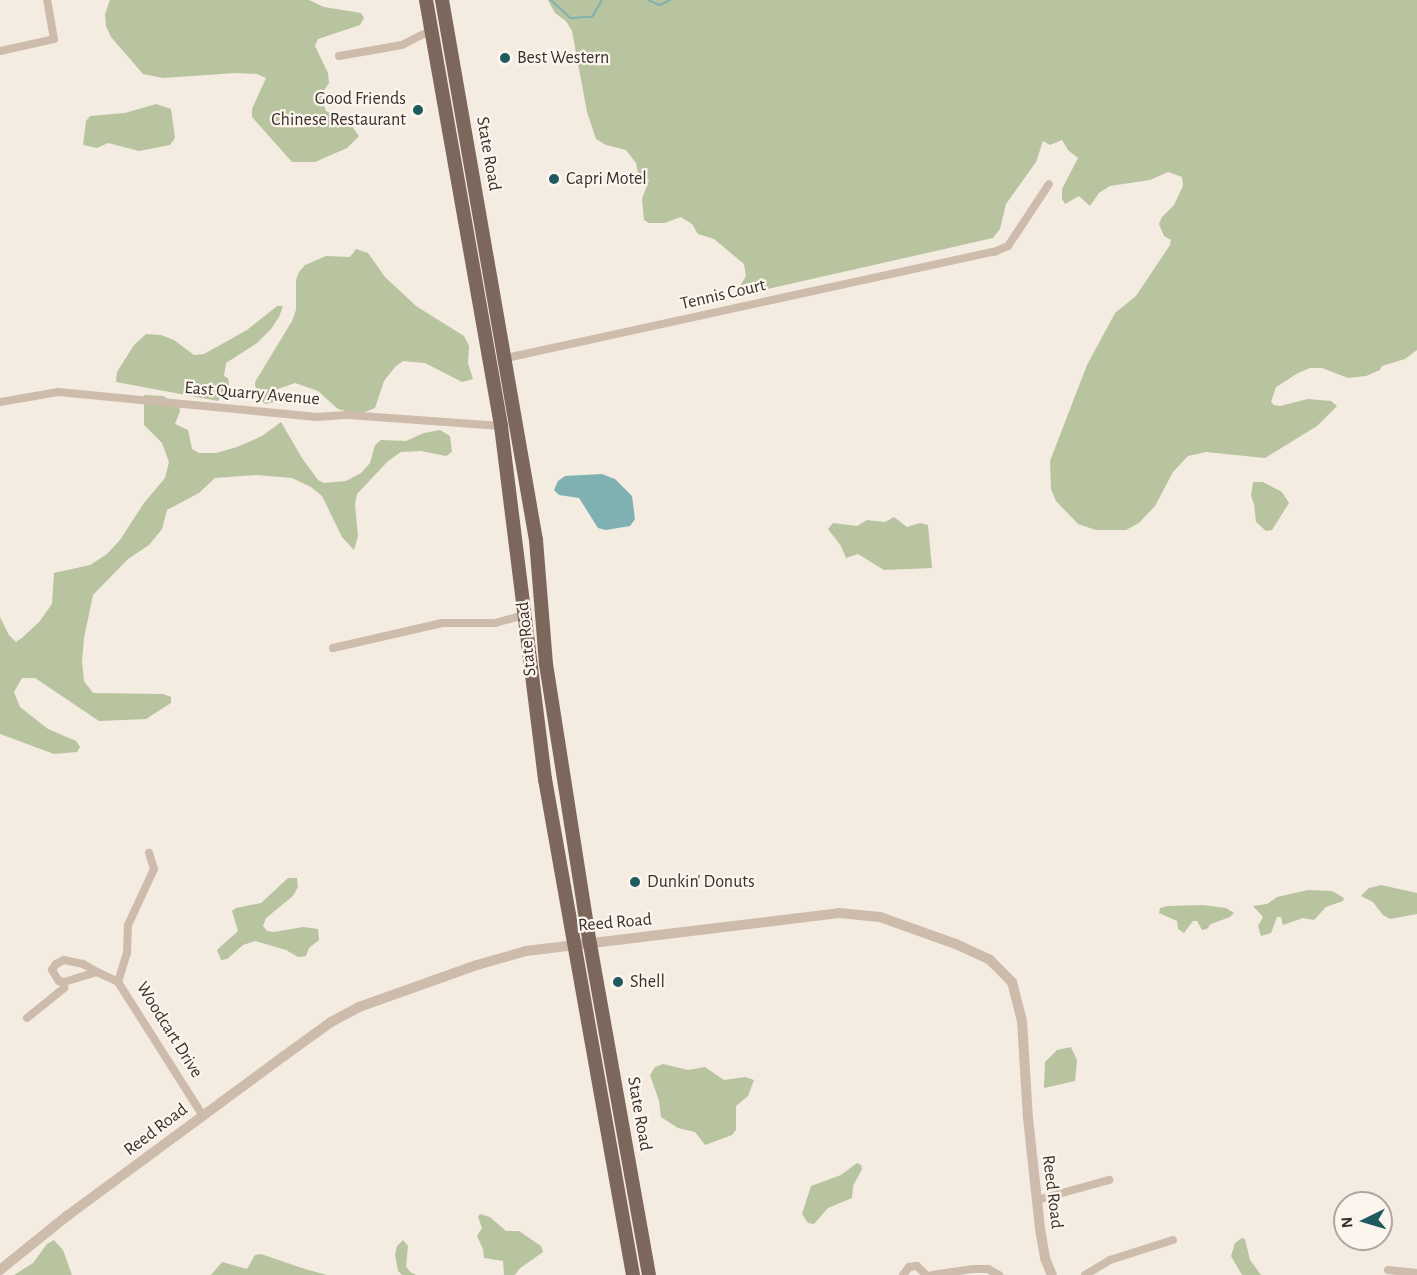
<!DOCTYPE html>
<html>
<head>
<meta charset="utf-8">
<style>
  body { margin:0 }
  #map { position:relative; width:1417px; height:1275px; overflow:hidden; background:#f4ebe1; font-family:"Alegreya Sans",sans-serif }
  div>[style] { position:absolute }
  .green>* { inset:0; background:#b8c4a0 }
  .water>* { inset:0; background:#7fb0b2 }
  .stream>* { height:2px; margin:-1px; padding:0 1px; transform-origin:1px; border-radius:1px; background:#7fb0b2 }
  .minor>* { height:8px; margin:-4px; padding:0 4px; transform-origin:4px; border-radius:4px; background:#cdbbac }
  .tertiary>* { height:10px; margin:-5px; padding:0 5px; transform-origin:5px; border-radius:5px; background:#cdbbac }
  .primary>* { height:14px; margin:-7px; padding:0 7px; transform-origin:7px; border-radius:7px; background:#7d675c }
  .dots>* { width:16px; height:16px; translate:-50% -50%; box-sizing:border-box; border:3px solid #fbf5ee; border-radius:50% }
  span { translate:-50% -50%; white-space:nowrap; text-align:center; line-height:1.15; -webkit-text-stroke:4.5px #fbf5ee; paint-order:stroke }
  .poi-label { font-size:18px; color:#3b302b }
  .left { translate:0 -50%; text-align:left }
  .right { translate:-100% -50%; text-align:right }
  .street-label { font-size:18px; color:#3b302b }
  .north { position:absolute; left:1333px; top:1191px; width:60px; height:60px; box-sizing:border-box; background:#fbf5ee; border:2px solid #aea6a0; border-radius:50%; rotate:265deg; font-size:16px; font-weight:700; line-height:24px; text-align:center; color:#3b302b }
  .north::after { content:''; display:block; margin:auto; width:21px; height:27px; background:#1f5a5e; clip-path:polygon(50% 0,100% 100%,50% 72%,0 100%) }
</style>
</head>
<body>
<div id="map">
  <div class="green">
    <div style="clip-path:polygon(110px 0,309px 0,324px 7px,361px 13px,364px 18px,360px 25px,318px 39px,315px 46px,328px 73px,329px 83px,323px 92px,322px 101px,326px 111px,349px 122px,359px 136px,347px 148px,315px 162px,292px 162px,252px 117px,252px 109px,266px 78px,257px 74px,236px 73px,163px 78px,143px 74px,111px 37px,106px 26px,105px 14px)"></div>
    <div style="clip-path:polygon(548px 0,1417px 0,1417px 350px,1405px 359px,1382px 366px,1380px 370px,1366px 376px,1348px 378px,1322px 368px,1310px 368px,1298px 373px,1276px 387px,1271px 402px,1274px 405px,1280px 406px,1308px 399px,1331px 401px,1337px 406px,1317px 426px,1265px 458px,1206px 452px,1188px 456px,1173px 472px,1155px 506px,1139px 523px,1126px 530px,1096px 530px,1078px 524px,1056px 501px,1051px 489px,1050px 461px,1087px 365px,1115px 313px,1136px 296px,1170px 245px,1171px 240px,1164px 236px,1159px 224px,1162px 217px,1174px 205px,1183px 186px,1182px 177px,1168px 172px,1150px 180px,1110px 186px,1099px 193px,1090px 206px,1079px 196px,1065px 204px,1062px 199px,1062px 189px,1078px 158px,1068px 150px,1062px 140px,1050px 145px,1043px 141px,1036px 162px,1006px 204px,1000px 229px,993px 238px,759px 291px,742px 293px,739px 288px,746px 276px,744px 264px,714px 239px,698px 234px,692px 224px,681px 217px,664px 223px,649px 223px,644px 220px,642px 199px,649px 180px,638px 173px,636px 163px,626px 150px,606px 145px,596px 139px,587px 112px,572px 31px,566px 21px,555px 13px)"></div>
    <div style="clip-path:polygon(156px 104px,171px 109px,175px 138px,170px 145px,139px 151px,108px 143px,97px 148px,83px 145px,86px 121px,90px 116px,125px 113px)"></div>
    <div style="clip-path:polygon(356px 249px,368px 253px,385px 277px,416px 306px,464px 336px,469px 346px,468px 363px,473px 379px,462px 382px,425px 363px,403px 361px,395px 367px,384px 381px,375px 408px,365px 412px,349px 412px,338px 409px,318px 391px,295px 383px,275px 390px,274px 402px,266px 404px,261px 401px,256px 394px,255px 382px,292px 321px,296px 310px,296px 280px,299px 272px,305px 265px,326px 256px,350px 257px)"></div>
    <div style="clip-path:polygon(277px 306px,283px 306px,279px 317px,271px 329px,257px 343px,226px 363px,224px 376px,228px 378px,229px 385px,218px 401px,116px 382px,117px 372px,134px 345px,146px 334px,161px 335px,174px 340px,194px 355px,204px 354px,247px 330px)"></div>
    <div style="clip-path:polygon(144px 395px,163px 396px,179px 406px,180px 411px,175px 424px,188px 430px,192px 449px,199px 453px,216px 453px,237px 447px,262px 436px,281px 422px,302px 458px,318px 480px,324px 483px,346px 481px,361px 473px,370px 463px,375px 445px,381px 440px,406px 441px,424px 433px,440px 430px,450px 436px,452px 452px,446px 456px,421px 451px,401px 452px,388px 461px,357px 494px,355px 504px,358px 536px,354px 550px,342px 537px,322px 496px,311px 487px,292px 478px,257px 475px,215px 478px,199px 493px,167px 510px,162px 529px,149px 545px,128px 559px,93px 595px,84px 638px,82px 662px,84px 681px,93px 693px,163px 694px,171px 697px,171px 703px,146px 719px,99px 721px,35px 678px,22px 678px,14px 692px,20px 707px,48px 729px,76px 741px,80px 747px,77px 752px,54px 754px,0 734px,0 617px,9px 635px,16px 642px,23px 637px,39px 622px,52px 604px,54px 573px,90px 565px,107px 554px,120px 540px,144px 503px,165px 478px,169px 462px,162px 443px,144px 425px)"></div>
    <div style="clip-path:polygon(1253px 482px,1263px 482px,1282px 492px,1289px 503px,1272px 530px,1266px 531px,1256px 522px,1254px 504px,1251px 496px)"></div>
    <div style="clip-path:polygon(894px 517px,907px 527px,920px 523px,928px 525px,932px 568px,884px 570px,858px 554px,846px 558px,841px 546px,828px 529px,833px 523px,857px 526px,867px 520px,885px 522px)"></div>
    <div style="clip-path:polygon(288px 878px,297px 878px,298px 887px,293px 896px,266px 918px,263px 926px,267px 931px,274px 932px,303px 927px,318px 929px,319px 940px,309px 948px,306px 956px,298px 957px,286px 950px,255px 941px,243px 945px,227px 959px,221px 960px,217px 950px,238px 931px,232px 911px,236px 908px,261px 903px)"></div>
    <div style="clip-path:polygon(1381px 885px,1417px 893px,1417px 914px,1390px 919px,1383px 915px,1373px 902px,1361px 896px,1369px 888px)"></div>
    <div style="clip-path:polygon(1308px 890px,1332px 891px,1344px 898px,1343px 901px,1326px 907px,1314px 920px,1303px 918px,1283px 925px,1281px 917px,1277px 917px,1271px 933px,1261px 936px,1258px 926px,1263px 917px,1253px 906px,1267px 904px,1277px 897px)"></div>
    <div style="clip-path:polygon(1203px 905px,1226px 908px,1234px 913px,1230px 917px,1211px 924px,1207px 929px,1202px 930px,1197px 921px,1193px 921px,1184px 933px,1178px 929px,1177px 921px,1159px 913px,1160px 908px,1167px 906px)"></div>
    <div style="clip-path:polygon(1071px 1047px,1077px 1060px,1075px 1081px,1044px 1088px,1045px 1062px,1057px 1050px)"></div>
    <div style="clip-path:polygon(663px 1064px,688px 1070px,705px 1067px,724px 1080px,745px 1077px,754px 1080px,748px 1096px,736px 1106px,736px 1130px,732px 1135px,705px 1145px,695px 1132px,678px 1128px,661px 1117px,659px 1101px,650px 1075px,655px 1067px)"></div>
    <div style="clip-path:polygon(857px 1163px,861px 1165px,862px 1169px,853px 1186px,852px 1198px,828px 1208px,814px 1224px,808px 1223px,802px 1214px,811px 1186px,841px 1175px)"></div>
    <div style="clip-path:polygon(480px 1214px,490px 1217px,506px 1231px,519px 1231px,541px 1246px,543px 1252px,519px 1269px,515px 1275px,504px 1275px,503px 1261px,484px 1258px,483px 1249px,477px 1236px,482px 1228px,478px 1217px)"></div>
    <div style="clip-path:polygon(1242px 1238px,1245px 1239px,1250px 1260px,1261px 1275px,1242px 1275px,1231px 1256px,1235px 1243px)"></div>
    <div style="clip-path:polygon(54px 1240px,63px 1250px,72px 1275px,14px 1275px,33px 1263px,47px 1244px)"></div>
    <div style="clip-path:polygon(403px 1240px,408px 1246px,406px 1266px,410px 1272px,416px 1275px,402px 1275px,398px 1271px,395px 1254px,397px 1246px)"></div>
    <div style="clip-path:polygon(261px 1254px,305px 1269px,327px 1275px,211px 1275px,222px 1262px,247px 1269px,255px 1255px)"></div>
  </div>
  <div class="water">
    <div style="clip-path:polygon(602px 474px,615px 479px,632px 496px,635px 519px,630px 526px,606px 530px,598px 528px,579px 498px,559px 495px,554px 490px,558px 481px,565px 476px)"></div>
  </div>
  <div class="stream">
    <div style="left:551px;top:0;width:26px;rotate:43deg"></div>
    <div style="left:570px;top:18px;width:22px;rotate:-3deg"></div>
    <div style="left:592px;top:17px;width:20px;rotate:-60deg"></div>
    <div style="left:648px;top:0;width:13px;rotate:23deg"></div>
    <div style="left:660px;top:5px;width:11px;rotate:-27deg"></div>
  </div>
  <div class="minor">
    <div style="left:0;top:51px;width:55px;rotate:-12.5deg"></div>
    <div style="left:54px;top:39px;width:40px;rotate:-100deg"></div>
    <div style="left:339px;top:56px;width:64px;rotate:-9.9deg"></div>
    <div style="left:402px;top:45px;width:33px;rotate:-27deg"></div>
    <div style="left:506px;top:358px;width:499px;rotate:-12.3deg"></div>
    <div style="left:994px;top:252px;width:15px;rotate:-23deg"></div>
    <div style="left:1008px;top:246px;width:74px;rotate:-56.5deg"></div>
    <div style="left:0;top:402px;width:59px;rotate:-9.8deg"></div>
    <div style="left:58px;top:392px;width:260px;rotate:5.5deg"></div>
    <div style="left:317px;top:417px;width:31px;rotate:-4deg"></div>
    <div style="left:348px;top:415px;width:153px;rotate:4.1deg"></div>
    <div style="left:333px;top:648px;width:112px;rotate:-12.9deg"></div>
    <div style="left:442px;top:623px;width:53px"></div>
    <div style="left:495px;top:623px;width:31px;rotate:-15deg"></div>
    <div style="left:97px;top:972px;width:16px;rotate:-150deg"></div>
    <div style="left:83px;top:964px;width:19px;rotate:-168deg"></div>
    <div style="left:64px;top:960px;width:9px;rotate:153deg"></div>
    <div style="left:56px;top:964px;width:7px;rotate:124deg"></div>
    <div style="left:52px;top:970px;width:13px;rotate:58deg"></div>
    <div style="left:59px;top:981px;width:5px;rotate:11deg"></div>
    <div style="left:64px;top:982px;width:34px;rotate:-17deg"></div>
    <div style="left:97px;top:972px;width:23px;rotate:25deg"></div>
    <div style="left:118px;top:982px;width:159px;rotate:57.6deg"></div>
    <div style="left:118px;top:982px;width:30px;rotate:-73deg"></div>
    <div style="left:127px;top:953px;width:28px;rotate:-88deg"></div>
    <div style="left:128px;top:925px;width:62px;rotate:-65.1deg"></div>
    <div style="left:154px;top:869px;width:17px;rotate:-107deg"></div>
    <div style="left:27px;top:1018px;width:48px;rotate:-39deg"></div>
    <div style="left:64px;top:988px;width:6px;rotate:-90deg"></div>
    <div style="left:1037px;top:1200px;width:75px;rotate:-15.5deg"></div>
    <div style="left:1388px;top:1270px;width:29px;rotate:6deg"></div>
    <div style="left:903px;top:1275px;width:10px;rotate:-53deg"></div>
    <div style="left:909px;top:1267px;width:8px;rotate:-7deg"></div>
    <div style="left:917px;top:1266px;width:13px;rotate:45deg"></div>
    <div style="left:932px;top:1275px;width:40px;rotate:-8.5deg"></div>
    <div style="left:972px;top:1269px;width:16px"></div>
    <div style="left:988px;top:1269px;width:13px;rotate:29deg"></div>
    <div style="left:1085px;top:1275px;width:29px;rotate:-31deg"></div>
    <div style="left:1110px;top:1260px;width:66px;rotate:-17.6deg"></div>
  </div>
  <div class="tertiary">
    <div style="left:0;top:1270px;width:86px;rotate:-38.9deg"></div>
    <div style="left:67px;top:1216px;width:270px;rotate:-36.4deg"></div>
    <div style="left:284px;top:1056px;width:58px;rotate:-35.9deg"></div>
    <div style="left:331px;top:1022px;width:32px;rotate:-28deg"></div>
    <div style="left:359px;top:1007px;width:125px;rotate:-19.6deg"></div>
    <div style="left:477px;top:965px;width:51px;rotate:-15.9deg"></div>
    <div style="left:526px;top:951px;width:315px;rotate:-6.9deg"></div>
    <div style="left:839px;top:913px;width:41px;rotate:5.6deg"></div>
    <div style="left:880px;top:917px;width:81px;rotate:19.6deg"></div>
    <div style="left:956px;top:944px;width:38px;rotate:25deg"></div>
    <div style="left:990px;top:960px;width:31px;rotate:45deg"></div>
    <div style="left:1012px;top:982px;width:40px;rotate:75.6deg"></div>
    <div style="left:1022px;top:1021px;width:97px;rotate:86.5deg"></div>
    <div style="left:1028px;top:1118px;width:112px;rotate:83.8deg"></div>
    <div style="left:1040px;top:1229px;width:29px;rotate:80deg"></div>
    <div style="left:1045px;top:1258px;width:18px;rotate:68deg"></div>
  </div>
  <div class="primary">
    <div style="left:426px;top:0;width:433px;rotate:80deg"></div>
    <div style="left:501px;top:426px;width:356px;rotate:82.9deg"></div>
    <div style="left:545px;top:779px;width:504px;rotate:79.94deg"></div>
    <div style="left:442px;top:0;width:548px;rotate:80.13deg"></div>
    <div style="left:536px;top:540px;width:124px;rotate:85.4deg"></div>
    <div style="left:546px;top:664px;width:283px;rotate:81.1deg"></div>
    <div style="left:590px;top:944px;width:336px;rotate:79.9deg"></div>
  </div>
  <div class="dots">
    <div style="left:505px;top:58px;background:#1f5a5e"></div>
    <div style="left:418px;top:110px;background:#1f5a5e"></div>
    <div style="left:554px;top:179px;background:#1f5a5e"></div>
    <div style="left:635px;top:882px;background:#1f5a5e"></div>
    <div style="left:618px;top:982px;background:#1f5a5e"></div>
  </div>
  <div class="poi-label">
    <span class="left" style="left:517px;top:58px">Best Western</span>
    <span class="right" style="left:406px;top:110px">Good Friends<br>Chinese Restaurant</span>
    <span class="left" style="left:566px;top:179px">Capri Motel</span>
    <span class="left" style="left:647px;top:882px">Dunkin' Donuts</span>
    <span class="left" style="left:630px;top:982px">Shell</span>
  </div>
  <div class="street-label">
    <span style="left:488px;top:154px;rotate:80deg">State Road</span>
    <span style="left:723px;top:295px;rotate:-13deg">Tennis Court</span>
    <span style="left:252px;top:394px;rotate:5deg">East Quarry Avenue</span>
    <span style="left:527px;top:639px;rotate:-96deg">State Road</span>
    <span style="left:615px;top:923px;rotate:-5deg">Reed Road</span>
    <span style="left:169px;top:1030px;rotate:58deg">Woodcart Drive</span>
    <span style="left:639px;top:1114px;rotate:80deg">State Road</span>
    <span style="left:156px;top:1130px;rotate:-37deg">Reed Road</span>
    <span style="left:1052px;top:1192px;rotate:83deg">Reed Road</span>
  </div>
  <div class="north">N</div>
</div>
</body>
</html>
